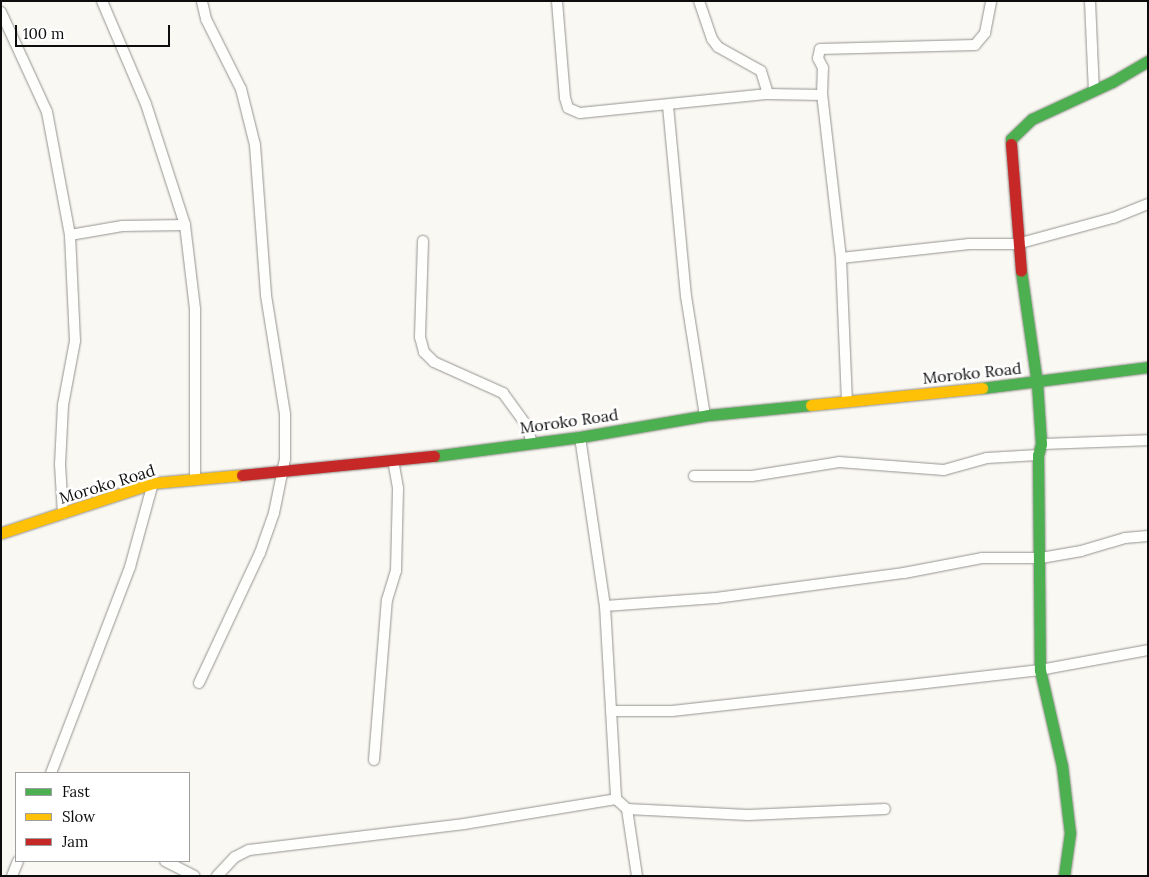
<!DOCTYPE html>
<html>
<head>
<meta charset="utf-8">
<style>
  body { margin:0 }
  #map { position:relative; width:1149px; height:877px; overflow:hidden; background:#faf8f2; font-family:Lora,serif }
  div>[style] { position:absolute }
  .roads { filter:drop-shadow(0 0 1px #949390) drop-shadow(0 0 1px #949390) }
  .street>* { height:10px; margin:-5px; padding:0 5px; transform-origin:5px; border-radius:5px; background:#fefefd }
  .fast>* { height:11px; margin:-5.5px; padding:0 5.5px; transform-origin:5.5px; border-radius:5.5px; background:#4caf50 }
  .slow>* { height:11px; margin:-5.5px; padding:0 5.5px; transform-origin:5.5px; border-radius:5.5px; background:#ffc107 }
  .jam>* { height:11px; margin:-5.5px; padding:0 5.5px; transform-origin:5.5px; border-radius:5.5px; background:#c62828 }
  span { translate:-50% -50%; white-space:nowrap; text-align:center; line-height:1.15; -webkit-text-stroke:5px #fff; paint-order:stroke }
  .street-label { font-size:16px; color:#0d0d0d }
  .frame { position:absolute; inset:0; border:2px solid #0d0d0d; pointer-events:none }
  .legend { position:absolute; left:15px; top:772px; width:175px; height:90px; box-sizing:border-box; background:#fff; border:1px solid #9e9e9e; margin:0; padding:6px 9px; list-style:none; font-size:15px; color:#0d0d0d }
  .legend li { display:flex; align-items:center; gap:10px; height:25px }
  .legend b { width:25px; border:1px solid #9e9e9e }
  .scale { position:absolute; left:15px; top:25px; width:155px; height:22px; box-sizing:border-box; border:2px solid #0d0d0d; border-top:0; padding-left:6px; font-size:15px; line-height:18px; white-space:nowrap; color:#0d0d0d; -webkit-text-stroke:4px #fff; paint-order:stroke }
</style>
</head>
<body>
<div id="map">
  <div class="roads">
    <div class="street">
      <div style="left:102px;top:1px;width:112px;rotate:66.9deg"></div>
      <div style="left:146px;top:104px;width:127px;rotate:72.1deg"></div>
      <div style="left:185px;top:225px;width:85px;rotate:83.2deg"></div>
      <div style="left:195px;top:309px;width:170px;rotate:90deg"></div>
      <div style="left:557px;top:1px;width:97px;rotate:85.3deg"></div>
      <div style="left:565px;top:98px;width:10px;rotate:73deg"></div>
      <div style="left:568px;top:108px;width:13px;rotate:23deg"></div>
      <div style="left:580px;top:113px;width:189px;rotate:-5.8deg"></div>
      <div style="left:768px;top:94px;width:54px;rotate:1.1deg"></div>
      <div style="left:699px;top:1px;width:40px;rotate:71.1deg"></div>
      <div style="left:712px;top:39px;width:10px;rotate:53deg"></div>
      <div style="left:718px;top:47px;width:49px;rotate:29.2deg"></div>
      <div style="left:761px;top:71px;width:24px;rotate:73deg"></div>
      <div style="left:1090px;top:1px;width:90px;rotate:87.5deg"></div>
      <div style="left:1px;top:12px;width:110px;rotate:65.3deg"></div>
      <div style="left:47px;top:112px;width:125px;rotate:79.4deg"></div>
      <div style="left:70px;top:235px;width:106px;rotate:87.3deg"></div>
      <div style="left:75px;top:341px;width:65px;rotate:100.6deg"></div>
      <div style="left:63px;top:405px;width:59px;rotate:92.9deg"></div>
      <div style="left:60px;top:464px;width:50px;rotate:86.6deg"></div>
      <div style="left:668px;top:106px;width:191px;rotate:84.6deg"></div>
      <div style="left:686px;top:296px;width:121px;rotate:81deg"></div>
      <div style="left:70px;top:235px;width:53px;rotate:-9.8deg"></div>
      <div style="left:122px;top:226px;width:63px;rotate:-0.9deg"></div>
      <div style="left:423px;top:241px;width:96px;rotate:91.8deg"></div>
      <div style="left:420px;top:337px;width:16px;rotate:75deg"></div>
      <div style="left:424px;top:352px;width:14px;rotate:45deg"></div>
      <div style="left:434px;top:362px;width:76px;rotate:24.2deg"></div>
      <div style="left:503px;top:393px;width:41px;rotate:54deg"></div>
      <div style="left:527px;top:426px;width:18px;rotate:74deg"></div>
      <div style="left:841px;top:258px;width:129px;rotate:-6.2deg"></div>
      <div style="left:969px;top:244px;width:48px"></div>
      <div style="left:1017px;top:244px;width:99px;rotate:-15.2deg"></div>
      <div style="left:1113px;top:218px;width:38px;rotate:-22deg"></div>
      <div style="left:847px;top:402px;width:144px;rotate:-92.4deg"></div>
      <div style="left:841px;top:258px;width:164px;rotate:-96.6deg"></div>
      <div style="left:822px;top:95px;width:27px;rotate:-88deg"></div>
      <div style="left:823px;top:68px;width:11px;rotate:-117deg"></div>
      <div style="left:818px;top:58px;width:9px;rotate:-77deg"></div>
      <div style="left:820px;top:49px;width:155px;rotate:-1.5deg"></div>
      <div style="left:975px;top:45px;width:16px;rotate:-50deg"></div>
      <div style="left:985px;top:33px;width:33px;rotate:-79deg"></div>
      <div style="left:580px;top:437px;width:171px;rotate:81.6deg"></div>
      <div style="left:605px;top:606px;width:193px;rotate:86.7deg"></div>
      <div style="left:616px;top:799px;width:15px;rotate:42deg"></div>
      <div style="left:627px;top:809px;width:68px;rotate:81.5deg"></div>
      <div style="left:1041px;top:444px;width:107px;rotate:-2.1deg"></div>
      <div style="left:694px;top:476px;width:58px"></div>
      <div style="left:752px;top:476px;width:88px;rotate:-9.1deg"></div>
      <div style="left:839px;top:462px;width:105px;rotate:4.4deg"></div>
      <div style="left:944px;top:470px;width:45px;rotate:-15.6deg"></div>
      <div style="left:987px;top:458px;width:51px;rotate:-3.4deg"></div>
      <div style="left:605px;top:606px;width:111px;rotate:-4.1deg"></div>
      <div style="left:716px;top:598px;width:190px;rotate:-7.6deg"></div>
      <div style="left:904px;top:573px;width:79px;rotate:-10.9deg"></div>
      <div style="left:982px;top:558px;width:59px"></div>
      <div style="left:1041px;top:558px;width:41px;rotate:-9.9deg"></div>
      <div style="left:1081px;top:551px;width:46px;rotate:-16.5deg"></div>
      <div style="left:1125px;top:538px;width:23px;rotate:-5deg"></div>
      <div style="left:199px;top:683px;width:144px;rotate:-64.9deg"></div>
      <div style="left:260px;top:553px;width:42px;rotate:-70.7deg"></div>
      <div style="left:274px;top:513px;width:55px;rotate:-78.5deg"></div>
      <div style="left:285px;top:459px;width:45px;rotate:-90deg"></div>
      <div style="left:285px;top:414px;width:121px;rotate:-99.1deg"></div>
      <div style="left:266px;top:295px;width:150px;rotate:-94.2deg"></div>
      <div style="left:255px;top:145px;width:58px;rotate:-104deg"></div>
      <div style="left:241px;top:89px;width:78px;rotate:-116.6deg"></div>
      <div style="left:206px;top:19px;width:18px;rotate:-103deg"></div>
      <div style="left:611px;top:711px;width:61px"></div>
      <div style="left:672px;top:711px;width:229px;rotate:-6.3deg"></div>
      <div style="left:900px;top:686px;width:141px;rotate:-6.5deg"></div>
      <div style="left:1040px;top:670px;width:110px;rotate:-10.5deg"></div>
      <div style="left:374px;top:760px;width:161px;rotate:-85.4deg"></div>
      <div style="left:387px;top:600px;width:30px;rotate:-73deg"></div>
      <div style="left:396px;top:571px;width:83px;rotate:-88.6deg"></div>
      <div style="left:398px;top:488px;width:27px;rotate:-100deg"></div>
      <div style="left:51px;top:773px;width:221px;rotate:-69deg"></div>
      <div style="left:130px;top:567px;width:87px;rotate:-74.7deg"></div>
      <div style="left:627px;top:809px;width:121px;rotate:2.8deg"></div>
      <div style="left:748px;top:815px;width:137px;rotate:-2.5deg"></div>
      <div style="left:165px;top:861px;width:33px;rotate:27deg"></div>
      <div style="left:12px;top:876px;width:16px;rotate:-68deg"></div>
      <div style="left:217px;top:876px;width:26px;rotate:-47deg"></div>
      <div style="left:235px;top:857px;width:16px;rotate:-27deg"></div>
      <div style="left:249px;top:850px;width:217px;rotate:-6.9deg"></div>
      <div style="left:464px;top:824px;width:154px;rotate:-9.3deg"></div>
    </div>
    <div class="fast">
      <div style="left:1011px;top:144px;width:5px;rotate:-90deg"></div>
      <div style="left:1011px;top:139px;width:29px;rotate:-44deg"></div>
      <div style="left:1032px;top:119px;width:88px;rotate:-24.8deg"></div>
      <div style="left:1112px;top:82px;width:42px;rotate:-30.3deg"></div>
      <div style="left:1021px;top:271px;width:113px;rotate:81.9deg"></div>
      <div style="left:1037px;top:383px;width:61px;rotate:86.2deg"></div>
      <div style="left:1041px;top:444px;width:11px;rotate:105deg"></div>
      <div style="left:1038px;top:455px;width:215px;rotate:89.5deg"></div>
      <div style="left:1040px;top:670px;width:98px;rotate:77.1deg"></div>
      <div style="left:1062px;top:766px;width:67px;rotate:83.2deg"></div>
      <div style="left:1070px;top:833px;width:43px;rotate:97.9deg"></div>
      <div style="left:982px;top:388px;width:167px;rotate:-7.2deg"></div>
      <div style="left:434px;top:456px;width:147px;rotate:-7.4deg"></div>
      <div style="left:580px;top:437px;width:131px;rotate:-9.7deg"></div>
      <div style="left:709px;top:415px;width:102px;rotate:-5.6deg"></div>
    </div>
    <div class="slow">
      <div style="left:811px;top:405px;width:172px;rotate:-5.7deg"></div>
      <div style="left:1px;top:533px;width:160px;rotate:-18.2deg"></div>
      <div style="left:153px;top:483px;width:89px;rotate:-5.1deg"></div>
    </div>
    <div class="jam">
      <div style="left:1011px;top:144px;width:127px;rotate:85.5deg"></div>
      <div style="left:242px;top:475px;width:193px;rotate:-5.7deg"></div>
    </div>
  </div>
  <div class="street-label">
    <span style="left:972px;top:373px;rotate:-6deg">Moroko Road</span>
    <span style="left:569px;top:421px;rotate:-8deg">Moroko Road</span>
    <span style="left:107px;top:484px;rotate:-17deg">Moroko Road</span>
  </div>
  <div class="frame"></div>
  <ul class="legend">
  <li><b style="height:6px;background:#4caf50"></b>Fast</li>
  <li><b style="height:6px;background:#ffc107"></b>Slow</li>
  <li><b style="height:6px;background:#c62828"></b>Jam</li>
  </ul>
  <div class="scale">100 m</div>
</div>
</body>
</html>
